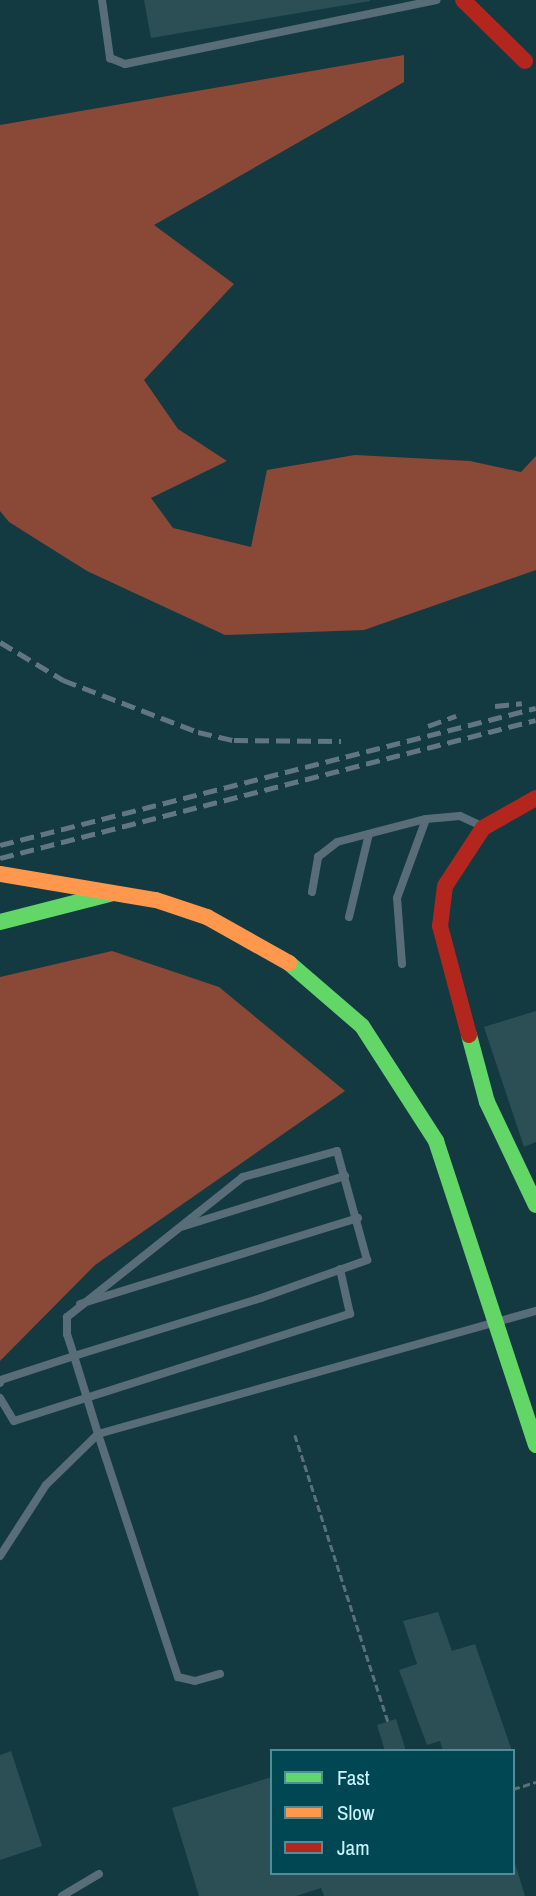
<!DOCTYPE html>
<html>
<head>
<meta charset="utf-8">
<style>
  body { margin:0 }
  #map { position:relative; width:536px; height:1896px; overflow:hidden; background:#133a41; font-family:"Archivo Narrow",sans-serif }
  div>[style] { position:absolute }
  .green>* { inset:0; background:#8a4837 }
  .building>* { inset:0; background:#2b4f55 }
  .path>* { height:2.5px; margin-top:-1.25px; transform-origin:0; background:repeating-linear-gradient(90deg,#5a7079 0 7px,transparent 0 10.5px) }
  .lane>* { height:8px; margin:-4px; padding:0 4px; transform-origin:4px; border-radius:4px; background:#586d78 }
  .fast>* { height:16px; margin:-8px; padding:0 8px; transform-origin:8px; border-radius:8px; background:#63d668 }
  .slow>* { height:16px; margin:-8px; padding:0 8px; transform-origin:8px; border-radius:8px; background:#ff974d }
  .jam>* { height:16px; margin:-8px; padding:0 8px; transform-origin:8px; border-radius:8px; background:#b3261e }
  .rail>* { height:5px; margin-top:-2.5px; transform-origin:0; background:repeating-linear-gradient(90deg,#617680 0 14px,transparent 0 21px) }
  span { translate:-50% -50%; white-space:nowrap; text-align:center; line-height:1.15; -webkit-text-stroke:6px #004754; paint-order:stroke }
  .legend { position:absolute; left:270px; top:1749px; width:245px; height:126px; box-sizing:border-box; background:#004754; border:2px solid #518c98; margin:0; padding:9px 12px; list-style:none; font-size:21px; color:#cbf3fd }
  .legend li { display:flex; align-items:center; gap:14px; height:35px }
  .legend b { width:35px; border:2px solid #518c98 }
</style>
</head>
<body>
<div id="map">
  <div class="green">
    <div style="clip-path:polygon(404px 55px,404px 82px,154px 225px,234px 284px,144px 380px,178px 429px,227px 461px,151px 498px,173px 528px,251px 547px,267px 470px,355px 455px,470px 461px,521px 472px,536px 456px,536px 570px,364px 630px,225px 635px,87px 571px,9px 522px,0 511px,0 125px)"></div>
    <div style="clip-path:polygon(112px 951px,219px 987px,345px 1091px,95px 1265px,0 1361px,0 977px)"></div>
  </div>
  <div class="building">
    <div style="clip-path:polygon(144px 0,370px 0,370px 1px,151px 38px)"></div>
    <div style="clip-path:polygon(536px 1011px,536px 1142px,524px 1147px,484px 1027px)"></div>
    <div style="clip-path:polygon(438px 1612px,452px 1651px,475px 1644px,512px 1751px,443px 1751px,440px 1741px,427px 1745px,399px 1670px,417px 1664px,403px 1621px)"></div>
    <div style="clip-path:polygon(396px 1719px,406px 1751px,385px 1751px,377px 1725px)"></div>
    <div style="clip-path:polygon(11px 1751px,42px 1846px,0 1860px,0 1755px)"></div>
    <div style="clip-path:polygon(272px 1777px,272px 1873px,513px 1873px,514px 1860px,525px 1896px,324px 1896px,321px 1888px,296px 1896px,199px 1896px,172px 1808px)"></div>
  </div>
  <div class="path">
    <div style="left:295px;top:1435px;width:302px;rotate:72deg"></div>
    <div style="left:513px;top:1789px;width:24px;rotate:-17deg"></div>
  </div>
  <div class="lane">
    <div style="left:102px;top:0;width:59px;rotate:82.1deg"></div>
    <div style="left:110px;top:58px;width:16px;rotate:22deg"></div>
    <div style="left:125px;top:64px;width:318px;rotate:-11.6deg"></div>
    <div style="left:312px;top:892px;width:36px;rotate:-80deg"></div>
    <div style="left:318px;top:857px;width:24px;rotate:-38deg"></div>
    <div style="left:337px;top:842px;width:92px;rotate:-14.5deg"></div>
    <div style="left:426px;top:819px;width:34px;rotate:-5deg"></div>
    <div style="left:460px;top:816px;width:23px;rotate:25deg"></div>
    <div style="left:349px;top:917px;width:85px;rotate:-76.5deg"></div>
    <div style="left:402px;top:964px;width:66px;rotate:-94.3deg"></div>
    <div style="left:397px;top:898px;width:84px;rotate:-69.8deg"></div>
    <div style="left:181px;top:1227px;width:172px;rotate:-17.3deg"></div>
    <div style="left:80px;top:1304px;width:291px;rotate:-17.2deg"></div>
    <div style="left:0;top:1383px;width:3px;rotate:-72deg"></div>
    <div style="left:1px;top:1380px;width:77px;rotate:-18.2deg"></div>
    <div style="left:74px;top:1356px;width:196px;rotate:-17.2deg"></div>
    <div style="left:261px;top:1298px;width:113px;rotate:-19.7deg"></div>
    <div style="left:367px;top:1260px;width:113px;rotate:-105.4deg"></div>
    <div style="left:337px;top:1151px;width:98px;rotate:164.5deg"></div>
    <div style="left:243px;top:1177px;width:225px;rotate:141.5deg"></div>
    <div style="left:67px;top:1317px;width:17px;rotate:90deg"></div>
    <div style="left:67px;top:1334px;width:23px;rotate:72deg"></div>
    <div style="left:74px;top:1356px;width:44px;rotate:72.8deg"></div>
    <div style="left:87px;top:1398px;width:38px;rotate:73deg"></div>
    <div style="left:98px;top:1434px;width:256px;rotate:71.8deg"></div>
    <div style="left:178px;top:1677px;width:17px;rotate:13deg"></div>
    <div style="left:195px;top:1681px;width:26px;rotate:-16deg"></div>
    <div style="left:0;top:1398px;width:27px;rotate:59deg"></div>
    <div style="left:14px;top:1421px;width:353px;rotate:-17.7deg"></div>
    <div style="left:350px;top:1314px;width:46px;rotate:-102.5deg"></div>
    <div style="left:0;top:1556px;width:85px;rotate:-57.1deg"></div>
    <div style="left:46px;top:1485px;width:73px;rotate:-44.4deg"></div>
    <div style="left:98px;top:1434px;width:455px;rotate:-15.7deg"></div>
    <div style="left:62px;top:1896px;width:43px;rotate:-30.7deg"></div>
  </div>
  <div class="fast">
    <div style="left:0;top:922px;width:114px;rotate:-14.3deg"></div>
    <div style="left:289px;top:963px;width:96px;rotate:40.8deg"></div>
    <div style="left:362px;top:1026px;width:137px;rotate:57.2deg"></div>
    <div style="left:436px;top:1141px;width:320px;rotate:71.8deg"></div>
    <div style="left:469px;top:1035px;width:69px;rotate:75deg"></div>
    <div style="left:487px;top:1102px;width:114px;rotate:64.6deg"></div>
  </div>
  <div class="slow">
    <div style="left:0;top:874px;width:158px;rotate:9.5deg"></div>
    <div style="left:156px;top:900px;width:54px;rotate:18.4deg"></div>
    <div style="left:207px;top:917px;width:94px;rotate:29.3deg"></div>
  </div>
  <div class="jam">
    <div style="left:463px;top:0;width:87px;rotate:44.5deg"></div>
    <div style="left:469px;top:1035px;width:113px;rotate:-104.9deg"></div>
    <div style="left:440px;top:926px;width:40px;rotate:-82.9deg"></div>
    <div style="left:445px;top:886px;width:69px;rotate:-56.8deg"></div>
    <div style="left:483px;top:828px;width:61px;rotate:-29.5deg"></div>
  </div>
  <div class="rail">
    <div style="left:0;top:642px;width:74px;rotate:31.1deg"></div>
    <div style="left:63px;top:680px;width:145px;rotate:21.1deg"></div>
    <div style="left:198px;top:732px;width:37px;rotate:13deg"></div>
    <div style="left:234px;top:740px;width:107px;rotate:0.5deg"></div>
    <div style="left:495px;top:706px;width:27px;rotate:-6deg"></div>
    <div style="left:428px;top:726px;width:30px;rotate:-20deg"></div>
    <div style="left:0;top:845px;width:553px;rotate:-14.34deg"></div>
    <div style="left:0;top:858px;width:553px;rotate:-14.44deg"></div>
  </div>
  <ul class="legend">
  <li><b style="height:9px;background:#63d668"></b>Fast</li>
  <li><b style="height:9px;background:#ff974d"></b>Slow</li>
  <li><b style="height:9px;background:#b3261e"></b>Jam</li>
  </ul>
</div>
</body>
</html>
